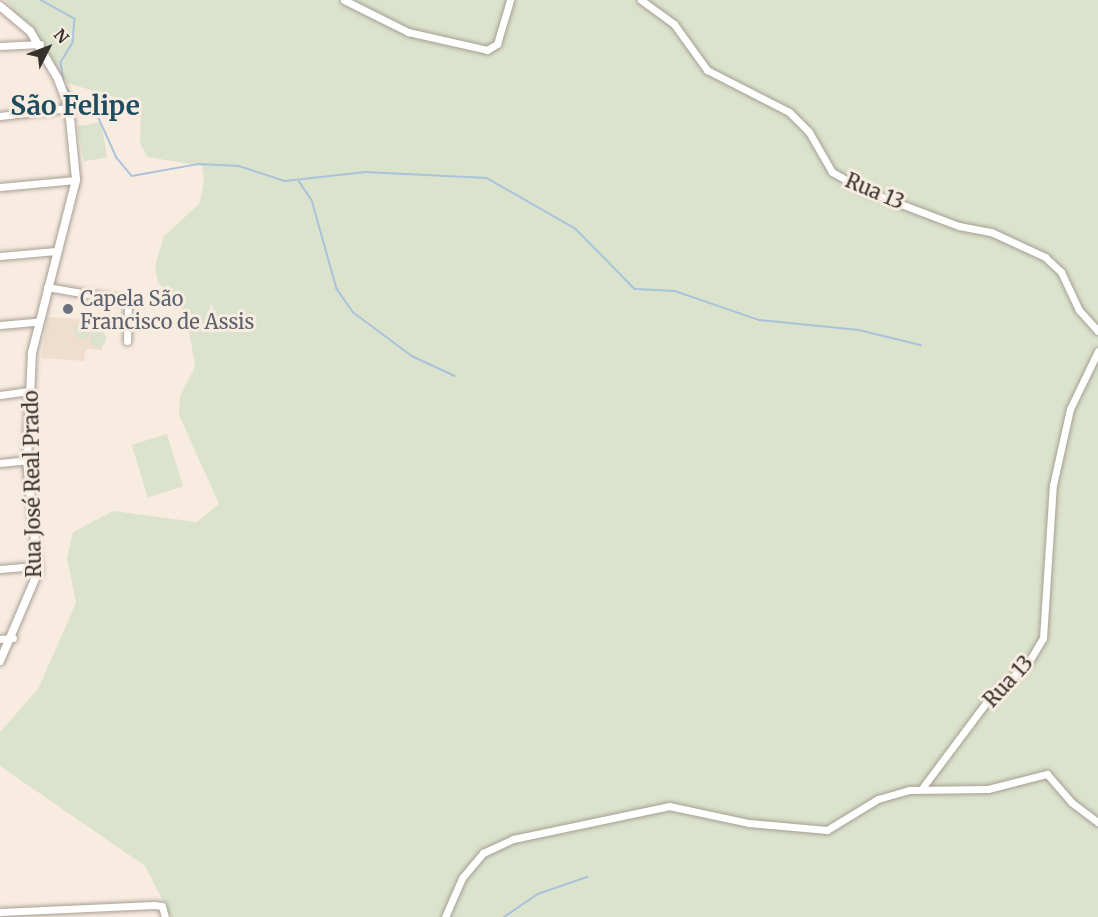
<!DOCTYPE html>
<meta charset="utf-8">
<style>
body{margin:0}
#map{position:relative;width:1098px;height:917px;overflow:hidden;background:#f8ece1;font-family:Merriweather,serif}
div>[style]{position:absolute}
.built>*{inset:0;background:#efdece}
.green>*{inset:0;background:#dbe3cd;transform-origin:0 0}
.round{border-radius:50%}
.stream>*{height:1.5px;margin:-0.75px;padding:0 0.75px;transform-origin:0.75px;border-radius:0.75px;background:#abc2db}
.roads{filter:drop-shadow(0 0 2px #a89e93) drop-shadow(0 0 2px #a89e93)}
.minor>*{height:7px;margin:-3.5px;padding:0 3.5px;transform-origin:3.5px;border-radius:3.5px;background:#fff}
.tertiary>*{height:8px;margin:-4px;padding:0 4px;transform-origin:4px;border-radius:4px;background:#fff}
.dots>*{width:16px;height:16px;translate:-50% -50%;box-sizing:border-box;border:3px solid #f8ece1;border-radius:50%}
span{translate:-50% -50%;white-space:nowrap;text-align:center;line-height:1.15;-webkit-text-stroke:6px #f8ece1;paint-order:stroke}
.street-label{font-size:20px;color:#36322d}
.worship-label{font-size:20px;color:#5b616d}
.left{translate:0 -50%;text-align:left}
.district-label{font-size:26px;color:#1d4d5f;font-weight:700}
.north{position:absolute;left:18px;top:18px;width:60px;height:60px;-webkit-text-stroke:4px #f8ece1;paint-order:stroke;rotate:48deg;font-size:16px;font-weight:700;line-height:24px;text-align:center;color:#36322d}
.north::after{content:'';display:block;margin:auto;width:21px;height:27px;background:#36322d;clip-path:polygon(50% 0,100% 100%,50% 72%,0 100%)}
</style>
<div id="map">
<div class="built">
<div style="clip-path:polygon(47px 317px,87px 319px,88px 328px,104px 330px,102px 350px,86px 349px,84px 361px,41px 358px)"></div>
</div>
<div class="green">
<div style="clip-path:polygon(6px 0,1098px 0,1098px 917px,171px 917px,145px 866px,0 766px,0 732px,38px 689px,76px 603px,67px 558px,73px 532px,113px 511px,197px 522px,219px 504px,179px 415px,180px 396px,195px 367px,187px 318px,158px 282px,155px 266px,164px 236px,200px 203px,204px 178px,202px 166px,147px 157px,140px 143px,141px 105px,67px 83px)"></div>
<div style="left:101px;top:122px;width:36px;height:24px;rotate:80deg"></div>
<div class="round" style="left:74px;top:323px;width:16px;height:16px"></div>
<div class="round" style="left:90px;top:331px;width:16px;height:16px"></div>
<div style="left:167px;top:434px;width:55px;height:37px;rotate:73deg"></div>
</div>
<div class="stream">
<div style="left:41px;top:0;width:39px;rotate:29deg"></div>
<div style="left:75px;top:19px;width:24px;rotate:95deg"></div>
<div style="left:73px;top:43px;width:22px;rotate:122deg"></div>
<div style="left:61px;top:62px;width:21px;rotate:82deg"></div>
<div style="left:66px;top:87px;width:21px;rotate:55deg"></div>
<div style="left:78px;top:104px;width:23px;rotate:31deg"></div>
<div style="left:98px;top:116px;width:46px;rotate:65.7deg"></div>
<div style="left:117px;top:158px;width:23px;rotate:50deg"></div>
<div style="left:132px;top:176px;width:68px;rotate:-10.2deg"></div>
<div style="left:199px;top:164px;width:40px;rotate:2.9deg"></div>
<div style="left:239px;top:166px;width:48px;rotate:18.1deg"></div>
<div style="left:285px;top:181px;width:81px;rotate:-6.4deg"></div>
<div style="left:365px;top:172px;width:122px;rotate:2.8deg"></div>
<div style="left:487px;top:178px;width:103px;rotate:29.8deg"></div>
<div style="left:576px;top:229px;width:84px;rotate:45.5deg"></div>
<div style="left:635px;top:289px;width:40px;rotate:2.9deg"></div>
<div style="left:675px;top:291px;width:89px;rotate:19deg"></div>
<div style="left:759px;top:320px;width:100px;rotate:5.7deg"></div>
<div style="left:859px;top:330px;width:64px;rotate:13.6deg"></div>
<div style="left:299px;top:181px;width:23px;rotate:56deg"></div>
<div style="left:312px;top:200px;width:92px;rotate:74.3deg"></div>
<div style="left:337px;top:289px;width:28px;rotate:55deg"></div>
<div style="left:353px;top:312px;width:74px;rotate:36.7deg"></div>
<div style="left:412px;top:356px;width:47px;rotate:24.9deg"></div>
<div style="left:504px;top:917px;width:41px;rotate:-34.1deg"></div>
<div style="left:538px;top:894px;width:52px;rotate:-19.1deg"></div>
</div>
<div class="roads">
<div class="minor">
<div style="left:344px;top:0;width:72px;rotate:26.6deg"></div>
<div style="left:408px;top:32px;width:81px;rotate:12.8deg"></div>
<div style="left:487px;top:50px;width:12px;rotate:-31deg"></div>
<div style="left:497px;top:44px;width:46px;rotate:-73.5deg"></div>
<div style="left:641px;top:0;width:41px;rotate:36deg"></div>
<div style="left:674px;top:24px;width:57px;rotate:54.3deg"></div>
<div style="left:707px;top:70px;width:92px;rotate:27.1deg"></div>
<div style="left:789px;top:112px;width:28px;rotate:45deg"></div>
<div style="left:809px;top:132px;width:46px;rotate:60.1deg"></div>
<div style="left:832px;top:172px;width:37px;rotate:29deg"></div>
<div style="left:864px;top:190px;width:102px;rotate:20.8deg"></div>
<div style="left:959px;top:226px;width:33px;rotate:11deg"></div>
<div style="left:991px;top:232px;width:60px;rotate:24.8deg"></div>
<div style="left:1045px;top:257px;width:22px;rotate:43deg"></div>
<div style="left:1061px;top:272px;width:42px;rotate:64.7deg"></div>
<div style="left:1079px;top:310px;width:28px;rotate:48deg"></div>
<div style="left:0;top:46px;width:40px;rotate:-2.9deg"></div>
<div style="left:0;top:116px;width:69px;rotate:-6.6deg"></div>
<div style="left:0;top:187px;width:76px;rotate:-5.3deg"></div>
<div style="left:0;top:256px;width:56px;rotate:-5.1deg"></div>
<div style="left:47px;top:287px;width:82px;rotate:9.8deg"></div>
<div style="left:128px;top:301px;width:40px;rotate:91.4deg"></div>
<div style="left:0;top:325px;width:37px;rotate:-5deg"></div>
<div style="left:0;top:395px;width:29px;rotate:-8deg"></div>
<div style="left:0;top:463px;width:27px;rotate:-6deg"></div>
<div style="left:0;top:569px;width:38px;rotate:-5deg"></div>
<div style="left:0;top:639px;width:13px;rotate:-4deg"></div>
<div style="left:923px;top:787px;width:114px;rotate:-53.2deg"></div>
<div style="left:991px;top:696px;width:50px;rotate:-41.7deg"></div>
<div style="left:1028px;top:663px;width:29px;rotate:-59deg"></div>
<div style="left:1043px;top:638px;width:153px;rotate:-86.3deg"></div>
<div style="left:1053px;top:485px;width:78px;rotate:-77.4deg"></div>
<div style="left:1070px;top:409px;width:64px;rotate:-64.2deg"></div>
<div style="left:0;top:912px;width:154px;rotate:-2.6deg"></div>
<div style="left:154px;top:905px;width:8px;rotate:7deg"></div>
<div style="left:162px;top:906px;width:11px;rotate:75deg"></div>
<div style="left:445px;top:917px;width:43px;rotate:-66.4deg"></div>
<div style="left:462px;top:878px;width:33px;rotate:-50deg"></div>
<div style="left:483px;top:853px;width:33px;rotate:-25deg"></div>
<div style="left:513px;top:839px;width:159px;rotate:-11.9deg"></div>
<div style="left:669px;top:806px;width:82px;rotate:12deg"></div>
<div style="left:749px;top:823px;width:78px;rotate:5.1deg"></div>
<div style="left:827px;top:830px;width:60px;rotate:-31.3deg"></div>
<div style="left:878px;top:799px;width:33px;rotate:-16deg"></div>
<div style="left:910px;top:790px;width:78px;rotate:-0.7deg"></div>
<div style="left:988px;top:789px;width:61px;rotate:-14.3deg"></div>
<div style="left:1047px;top:774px;width:37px;rotate:49deg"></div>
<div style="left:1071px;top:802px;width:34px;rotate:37deg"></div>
</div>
<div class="tertiary">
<div style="left:0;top:6px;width:39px;rotate:40deg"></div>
<div style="left:30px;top:31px;width:56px;rotate:59.7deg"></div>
<div style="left:58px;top:79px;width:31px;rotate:69deg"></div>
<div style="left:69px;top:108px;width:72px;rotate:84.4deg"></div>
<div style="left:76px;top:180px;width:179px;rotate:104.3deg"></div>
<div style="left:32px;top:353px;width:107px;rotate:92.7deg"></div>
<div style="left:27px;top:460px;width:113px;rotate:84.4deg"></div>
<div style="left:38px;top:572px;width:97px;rotate:113.1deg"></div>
</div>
</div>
<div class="dots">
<div style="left:68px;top:309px;background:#6b7280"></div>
</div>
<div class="street-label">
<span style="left:875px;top:191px;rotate:23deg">Rua 13</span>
<span style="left:32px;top:484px;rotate:-91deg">Rua José Real Prado</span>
<span style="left:1008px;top:681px;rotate:-47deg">Rua 13</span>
</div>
<div class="worship-label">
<span class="left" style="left:80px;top:310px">Capela São<br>Francisco de Assis</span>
</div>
<div class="district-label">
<span style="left:75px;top:106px">São Felipe</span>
</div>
<div class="north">N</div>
</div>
